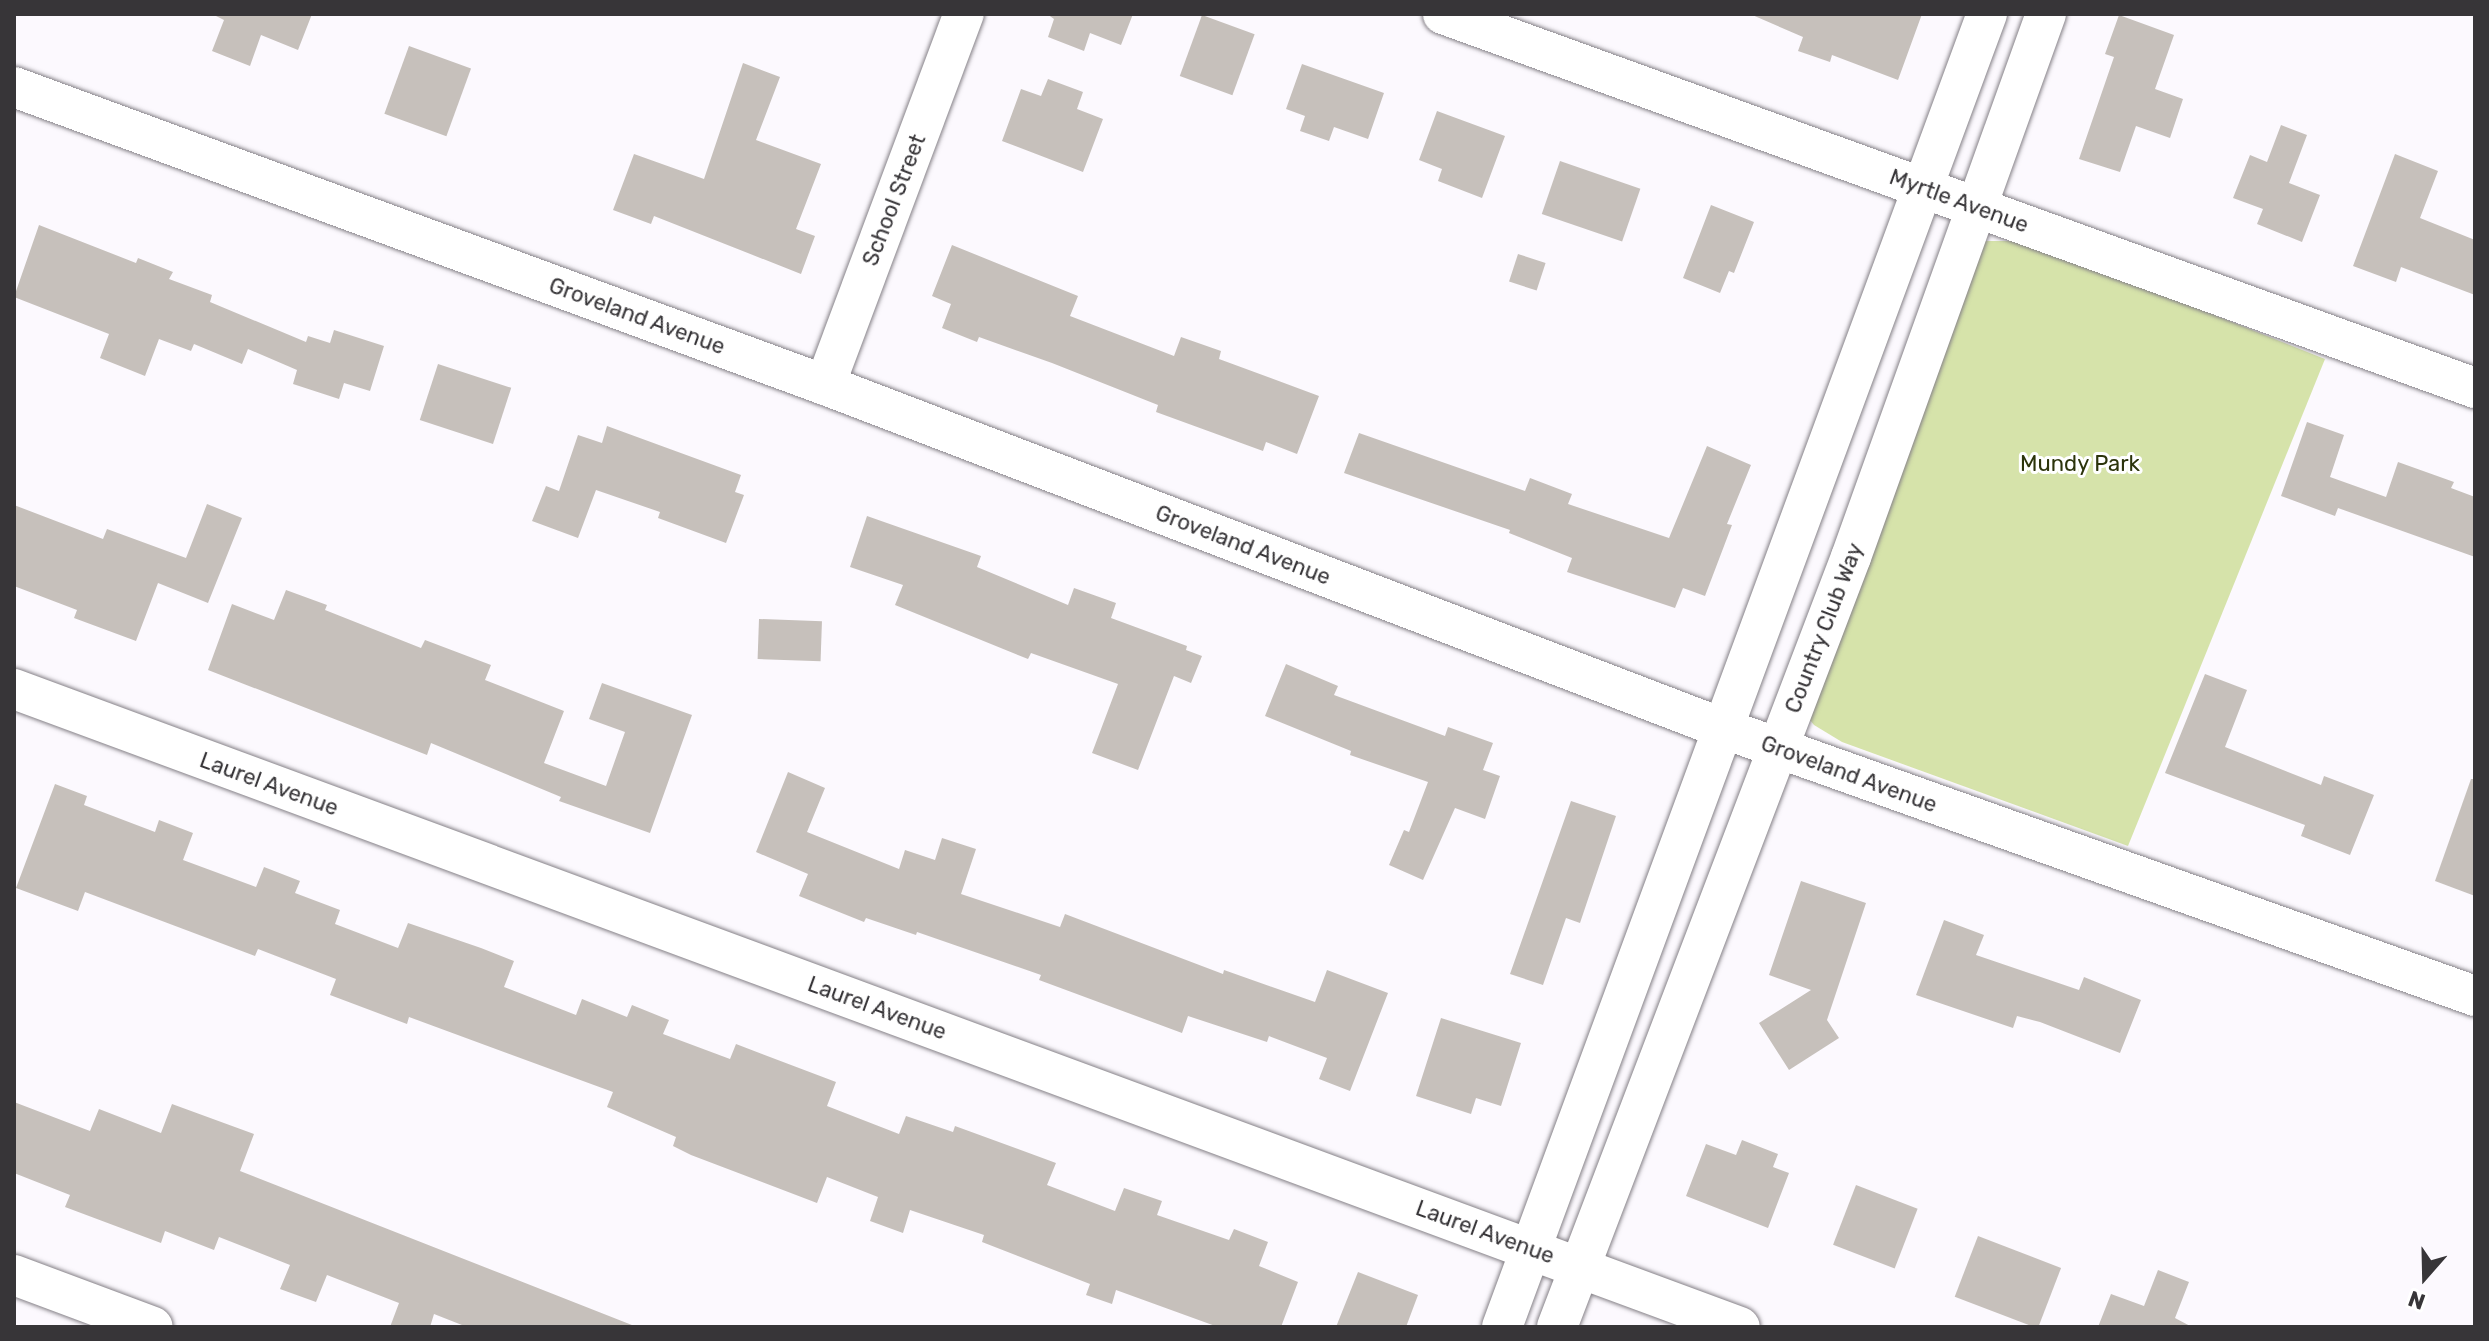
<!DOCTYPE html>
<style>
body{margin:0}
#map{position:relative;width:2489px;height:1341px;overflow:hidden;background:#fcf9fe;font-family:Rubik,sans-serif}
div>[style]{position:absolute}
.green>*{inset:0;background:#d6e3aa}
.building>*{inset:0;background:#c6c0bb;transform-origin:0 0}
.roads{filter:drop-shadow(0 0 2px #858187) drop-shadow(0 0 2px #858187)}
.minor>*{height:40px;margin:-20px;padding:0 20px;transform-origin:20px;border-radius:20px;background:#fff}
span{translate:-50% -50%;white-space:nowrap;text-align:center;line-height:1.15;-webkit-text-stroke:6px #fff;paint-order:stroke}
.street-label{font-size:22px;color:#373538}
.park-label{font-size:22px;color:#2c340b}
.frame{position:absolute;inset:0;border:16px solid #373538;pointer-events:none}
.north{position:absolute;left:2385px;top:1237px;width:80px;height:80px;-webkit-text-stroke:6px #fff;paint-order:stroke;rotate:200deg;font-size:22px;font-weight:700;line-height:32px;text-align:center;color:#373538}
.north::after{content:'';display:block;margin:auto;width:28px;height:36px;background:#373538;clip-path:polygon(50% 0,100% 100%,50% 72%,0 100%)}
</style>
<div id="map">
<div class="green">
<div style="clip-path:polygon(1962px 241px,2028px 241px,2325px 359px,2128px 846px,1842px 742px,1814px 725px,1796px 703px)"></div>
</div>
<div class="building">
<div style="clip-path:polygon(212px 14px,312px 14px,298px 50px,261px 35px,250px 66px,212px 51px,224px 20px)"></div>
<div style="clip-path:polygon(1047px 14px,1133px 14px,1121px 45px,1090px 33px,1084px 51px,1048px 37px,1054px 19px)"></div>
<div style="clip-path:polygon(1750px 14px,1922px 14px,1898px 80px,1832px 55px,1830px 62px,1798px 51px,1803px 37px)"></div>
<div style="left:1202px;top:15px;width:56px;height:65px;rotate:20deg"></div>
<div style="clip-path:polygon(2119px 15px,2174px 35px,2155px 89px,2183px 99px,2170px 138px,2136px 126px,2120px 172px,2079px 159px,2114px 57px,2105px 54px)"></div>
<div style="left:409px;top:46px;width:66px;height:72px;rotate:20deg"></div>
<div style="clip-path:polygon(743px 63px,780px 77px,756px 140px,821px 164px,796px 229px,815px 236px,801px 274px,654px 216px,651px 224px,613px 210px,634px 154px,704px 179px)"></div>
<div style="clip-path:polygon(1302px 64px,1384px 93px,1368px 139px,1334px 127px,1329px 141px,1300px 131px,1305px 116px,1286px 109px)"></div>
<div style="clip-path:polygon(1048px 79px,1083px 92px,1077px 109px,1103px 119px,1083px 172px,1002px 141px,1021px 89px,1041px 96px)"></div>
<div style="clip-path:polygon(1437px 111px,1505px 136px,1482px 198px,1438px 181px,1442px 169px,1419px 160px)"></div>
<div style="clip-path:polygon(2281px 125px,2307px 135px,2289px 183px,2320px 195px,2302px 242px,2257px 224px,2263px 209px,2233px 198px,2250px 155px,2267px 162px)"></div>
<div style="clip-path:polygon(2395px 154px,2438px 171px,2420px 218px,2475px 240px,2475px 295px,2401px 267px,2396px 282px,2353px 266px)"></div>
<div style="left:1560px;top:161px;width:85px;height:56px;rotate:19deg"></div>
<div style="clip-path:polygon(1711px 205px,1754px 222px,1734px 273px,1729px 271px,1720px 293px,1683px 278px)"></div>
<div style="clip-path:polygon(39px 225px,136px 263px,138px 258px,173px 272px,169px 279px,212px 295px,210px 302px,306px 342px,308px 336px,330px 343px,334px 330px,384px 346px,370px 391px,344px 383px,339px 399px,293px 384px,297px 370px,248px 349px,242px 364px,194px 344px,191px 351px,159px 339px,145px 376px,100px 358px,109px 334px,14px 297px)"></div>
<div style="clip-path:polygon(952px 245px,1078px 296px,1070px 316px,1174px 356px,1181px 337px,1221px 351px,1219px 359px,1319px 396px,1297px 454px,1266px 442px,1263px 451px,1156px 412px,1158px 405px,1052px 363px,979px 337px,977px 342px,942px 328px,951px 304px,932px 296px)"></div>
<div style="left:1518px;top:254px;width:29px;height:29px;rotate:18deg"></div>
<div style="left:438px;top:364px;width:77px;height:59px;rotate:18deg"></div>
<div style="clip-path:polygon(2307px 422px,2344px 435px,2330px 477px,2386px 497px,2398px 462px,2454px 482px,2451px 488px,2475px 497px,2475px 557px,2338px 508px,2335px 516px,2281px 496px)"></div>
<div style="clip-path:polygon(607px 426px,741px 475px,735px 492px,744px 495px,726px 543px,658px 518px,660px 512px,596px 490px,578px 538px,532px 521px,546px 486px,559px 491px,578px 435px,602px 443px)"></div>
<div style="clip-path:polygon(1359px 433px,1525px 491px,1530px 478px,1572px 494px,1568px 504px,1669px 538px,1707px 446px,1751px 465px,1727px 524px,1732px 525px,1705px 596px,1683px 588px,1675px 608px,1567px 572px,1572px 558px,1509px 533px,1510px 530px,1344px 473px)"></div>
<div style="clip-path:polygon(207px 504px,242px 518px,208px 603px,158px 583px,136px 641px,74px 618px,77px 610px,14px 586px,14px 505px,103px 539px,107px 529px,186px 558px)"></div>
<div style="clip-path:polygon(867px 516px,981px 556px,977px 567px,1068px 605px,1074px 588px,1116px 603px,1111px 618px,1187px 646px,1186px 650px,1202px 656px,1191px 683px,1174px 676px,1138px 770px,1092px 753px,1118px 684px,1031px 653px,1028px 659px,895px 605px,903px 585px,850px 567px)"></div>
<div style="clip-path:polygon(286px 590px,327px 605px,325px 610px,421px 648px,425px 640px,491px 665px,485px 680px,564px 711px,544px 763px,606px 786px,625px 732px,589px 719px,602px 683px,692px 715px,650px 833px,559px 801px,561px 797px,431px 743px,427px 755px,208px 670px,232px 604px,274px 620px)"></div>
<div style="left:759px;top:619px;width:63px;height:40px;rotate:2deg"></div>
<div style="clip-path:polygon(1286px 664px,1338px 686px,1334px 695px,1445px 736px,1448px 727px,1493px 743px,1483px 770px,1500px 776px,1485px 819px,1455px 808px,1423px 880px,1389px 865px,1404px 830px,1409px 832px,1428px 782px,1350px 755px,1351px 751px,1265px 716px)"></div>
<div style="clip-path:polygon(2205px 674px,2247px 690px,2225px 747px,2321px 785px,2324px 776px,2374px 795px,2350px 855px,2301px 836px,2305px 825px,2165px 773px)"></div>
<div style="clip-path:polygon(788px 772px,825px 788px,807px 832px,899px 869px,905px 850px,935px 860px,942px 838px,976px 849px,961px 894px,1060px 927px,1065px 914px,1223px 974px,1224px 970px,1315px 1002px,1327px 970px,1388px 993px,1350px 1091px,1319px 1079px,1327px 1058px,1269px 1036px,1267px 1042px,1188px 1016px,1182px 1033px,1039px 980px,1041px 975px,917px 932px,916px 935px,866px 918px,864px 922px,799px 896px,808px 874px,756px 852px)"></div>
<div style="clip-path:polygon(2471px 779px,2475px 779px,2475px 896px,2435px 881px)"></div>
<div style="clip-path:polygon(55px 784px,87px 796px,84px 805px,155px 832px,159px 820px,193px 833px,183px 860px,256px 887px,264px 867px,300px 881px,295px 893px,340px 910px,335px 924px,398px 948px,408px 923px,481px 948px,514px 961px,504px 987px,576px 1015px,582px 999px,627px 1017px,632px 1005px,669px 1020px,663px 1034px,730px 1059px,736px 1044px,836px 1082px,827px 1106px,899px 1134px,906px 1116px,953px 1132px,955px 1126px,1056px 1163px,1047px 1185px,1115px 1211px,1124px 1188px,1162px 1201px,1157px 1215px,1229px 1240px,1234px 1229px,1268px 1242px,1259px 1266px,1298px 1282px,1281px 1327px,1218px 1327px,1116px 1290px,1112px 1304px,1086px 1295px,1090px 1284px,982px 1242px,984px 1235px,910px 1210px,903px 1233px,870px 1221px,878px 1197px,827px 1177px,817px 1203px,691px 1155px,673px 1146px,676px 1137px,607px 1107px,613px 1092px,409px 1017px,407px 1024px,330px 995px,336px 979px,258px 949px,255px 956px,85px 892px,78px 911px,16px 888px)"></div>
<div style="clip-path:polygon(1571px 801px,1616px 816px,1580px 923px,1566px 918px,1543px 985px,1510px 974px)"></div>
<div style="clip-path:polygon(1801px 881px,1866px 903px,1827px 1020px,1839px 1038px,1789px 1070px,1759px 1023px,1811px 990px,1769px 975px)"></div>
<div style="clip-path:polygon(1944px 920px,1984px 935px,1976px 955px,2079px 990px,2084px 977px,2141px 1000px,2120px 1053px,2040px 1022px,2017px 1016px,2013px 1028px,1916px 995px)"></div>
<div style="clip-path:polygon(1441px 1018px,1521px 1043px,1501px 1106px,1476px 1098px,1471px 1114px,1416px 1096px)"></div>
<div style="clip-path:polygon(14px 1102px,90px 1131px,99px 1109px,161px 1133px,172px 1104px,254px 1134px,240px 1171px,637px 1327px,467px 1327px,434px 1314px,430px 1327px,390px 1327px,399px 1303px,327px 1275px,316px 1302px,280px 1289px,290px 1265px,219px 1237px,214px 1250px,165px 1231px,161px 1243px,65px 1207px,70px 1195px,14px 1173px)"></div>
<div style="clip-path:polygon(1742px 1140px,1778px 1154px,1773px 1167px,1789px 1173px,1768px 1228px,1686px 1196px,1706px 1144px,1736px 1155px)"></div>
<div style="left:1856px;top:1185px;width:66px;height:64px;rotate:21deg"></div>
<div style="left:1978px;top:1236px;width:89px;height:65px;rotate:21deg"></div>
<div style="clip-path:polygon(2158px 1270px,2189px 1282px,2175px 1318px,2192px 1327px,2098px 1327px,2111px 1294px,2144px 1306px)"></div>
<div style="clip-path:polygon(1358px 1272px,1418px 1295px,1406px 1327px,1336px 1327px)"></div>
</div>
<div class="roads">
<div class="minor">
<div style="left:1443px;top:14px;width:1098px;rotate:19.92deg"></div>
<div style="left:14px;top:87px;width:864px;rotate:20.18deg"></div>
<div style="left:825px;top:385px;width:960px;rotate:20.93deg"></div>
<div style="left:1722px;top:728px;width:799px;rotate:19.59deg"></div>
<div style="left:825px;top:385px;width:396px;rotate:-69.5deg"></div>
<div style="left:14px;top:689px;width:1840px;rotate:20.29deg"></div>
<div style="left:14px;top:1275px;width:148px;rotate:20.5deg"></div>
<div style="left:1502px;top:1327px;width:1400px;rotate:-69.73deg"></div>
<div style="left:1557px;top:1327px;width:824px;rotate:-69.1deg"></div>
<div style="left:1851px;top:557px;width:577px;rotate:-70.25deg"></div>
</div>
</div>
<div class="street-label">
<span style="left:894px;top:200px;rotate:-69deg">School Street</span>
<span style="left:1959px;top:201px;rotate:20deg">Myrtle Avenue</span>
<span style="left:637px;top:316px;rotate:20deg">Groveland Avenue</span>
<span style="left:1243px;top:545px;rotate:21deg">Groveland Avenue</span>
<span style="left:1824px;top:628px;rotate:-69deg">Country Club Way</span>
<span style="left:1849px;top:774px;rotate:20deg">Groveland Avenue</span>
<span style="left:269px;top:784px;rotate:20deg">Laurel Avenue</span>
<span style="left:877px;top:1008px;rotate:20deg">Laurel Avenue</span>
<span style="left:1485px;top:1232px;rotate:20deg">Laurel Avenue</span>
</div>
<div class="park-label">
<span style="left:2080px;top:464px">Mundy Park</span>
</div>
<div class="frame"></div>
<div class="north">N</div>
</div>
